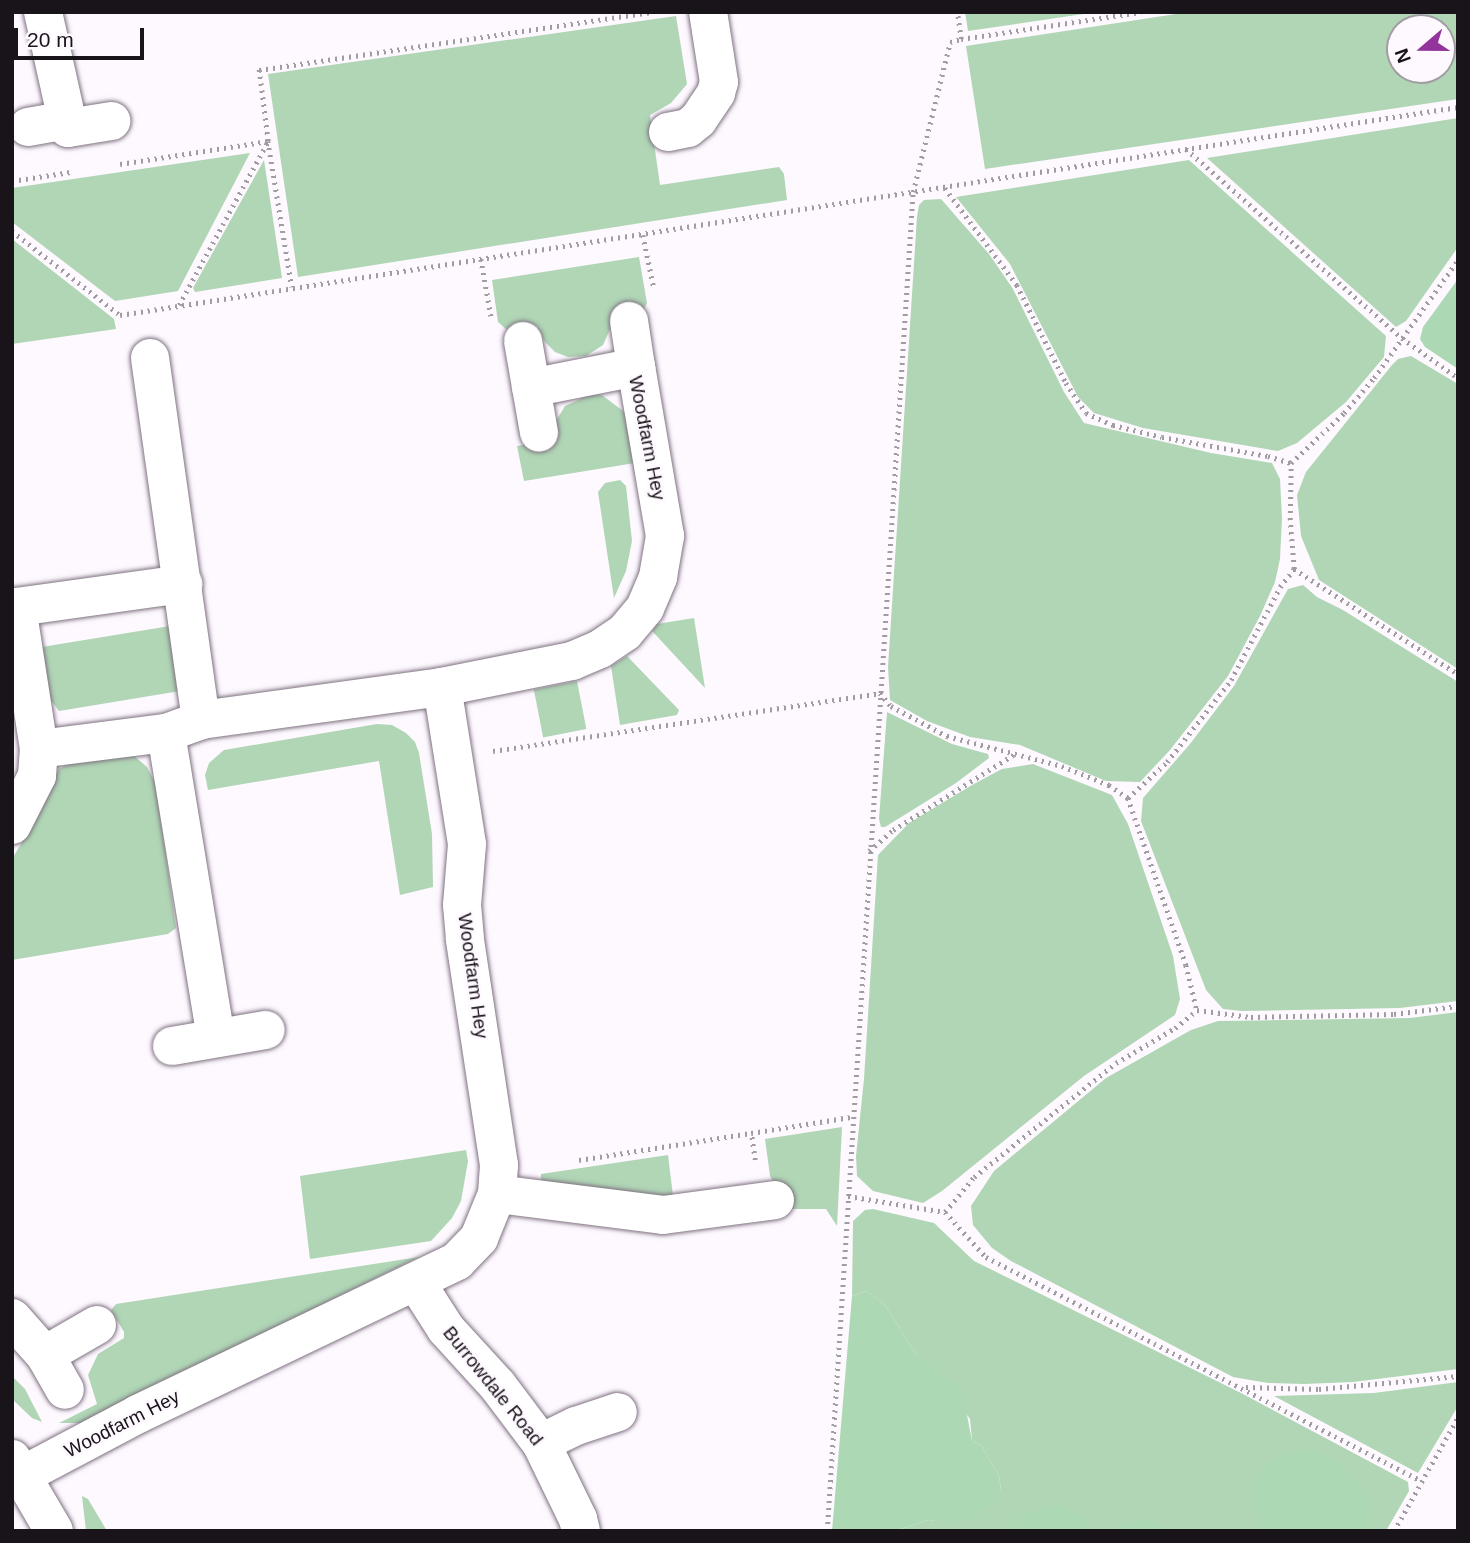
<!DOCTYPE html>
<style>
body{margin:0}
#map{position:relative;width:1470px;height:1543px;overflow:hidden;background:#fef8ff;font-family:Arial,sans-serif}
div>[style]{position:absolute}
.green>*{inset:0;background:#b0d6b5;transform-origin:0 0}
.forest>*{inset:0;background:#add8b4}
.path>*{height:4.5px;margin-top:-2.25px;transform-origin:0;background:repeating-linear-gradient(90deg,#a19ba2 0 2px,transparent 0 7px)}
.roads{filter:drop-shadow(0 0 2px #7f7281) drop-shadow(0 0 2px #7f7281)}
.minor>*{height:38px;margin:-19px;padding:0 19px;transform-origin:19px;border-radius:19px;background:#fff}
span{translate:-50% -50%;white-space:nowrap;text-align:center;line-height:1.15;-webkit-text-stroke:5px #fef8ff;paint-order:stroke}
.street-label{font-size:19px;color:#191419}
.frame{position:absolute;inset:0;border:14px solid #191419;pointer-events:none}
.north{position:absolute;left:1386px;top:14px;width:70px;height:70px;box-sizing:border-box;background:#fef8ff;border:2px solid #a29da3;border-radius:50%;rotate:250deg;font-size:19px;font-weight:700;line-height:28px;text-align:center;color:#191419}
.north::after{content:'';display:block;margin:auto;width:24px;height:32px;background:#93349d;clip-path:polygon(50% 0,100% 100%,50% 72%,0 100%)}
.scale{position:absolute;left:14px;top:28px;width:130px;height:32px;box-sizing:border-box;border:4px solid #191419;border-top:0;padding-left:9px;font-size:21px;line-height:24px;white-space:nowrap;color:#191419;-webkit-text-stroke:5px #fef8ff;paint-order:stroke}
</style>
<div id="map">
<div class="green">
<div style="clip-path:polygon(965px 12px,1097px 12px,968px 31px)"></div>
<div style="clip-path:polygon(evenodd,1189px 12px,1458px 12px,1458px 99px,985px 169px,966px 46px,1189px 12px,1400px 28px,1442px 28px,1442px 70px,1400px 70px,1400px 28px)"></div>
<div style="clip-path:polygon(676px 16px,687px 84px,671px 103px,650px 115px,660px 185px,779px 167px,784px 174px,787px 200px,298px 277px,268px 74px)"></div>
<div style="clip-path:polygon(1458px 118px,1458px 247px,1406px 321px,1396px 327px,1207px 158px)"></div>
<div style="clip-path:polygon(250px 153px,178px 291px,115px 301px,12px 222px,12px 188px)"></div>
<div style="clip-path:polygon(264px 160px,282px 278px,195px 292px,193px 288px)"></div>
<div style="clip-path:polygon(1189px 160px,1386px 336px,1384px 357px,1346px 402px,1297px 443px,1278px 451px,1143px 428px,1094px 413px,1078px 397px,1010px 264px,956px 197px)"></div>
<div style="clip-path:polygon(941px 199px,989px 254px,1013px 289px,1064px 392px,1084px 423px,1211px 453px,1272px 463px,1280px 479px,1282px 518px,1280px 559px,1275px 582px,1260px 616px,1228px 676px,1170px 750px,1140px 782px,1106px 781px,1020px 745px,970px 737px,927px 721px,890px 700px,888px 667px,917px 217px,919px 205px,924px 200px)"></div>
<div style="clip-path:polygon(12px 239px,114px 319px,116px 329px,12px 344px)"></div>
<div style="clip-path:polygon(639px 257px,647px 303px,644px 309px,612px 325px,603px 345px,586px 356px,568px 357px,555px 352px,545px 342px,537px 326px,507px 330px,498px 322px,492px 280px)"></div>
<div style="clip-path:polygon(1411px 356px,1458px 384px,1458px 669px,1319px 580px,1301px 536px,1297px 495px,1306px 472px,1392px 365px,1398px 359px)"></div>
<div style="clip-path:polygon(591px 394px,602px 395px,623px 411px,628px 419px,635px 463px,524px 481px,517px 446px,554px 439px,556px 421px,565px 406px)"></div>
<div style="clip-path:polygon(620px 480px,626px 486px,632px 541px,626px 571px,614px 598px,598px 492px,605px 483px)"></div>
<div style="clip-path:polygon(1303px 585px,1317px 597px,1343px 610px,1458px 682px,1458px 1001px,1400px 1008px,1242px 1011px,1223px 1009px,1206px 990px,1141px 821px,1143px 798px,1190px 744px,1234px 686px,1288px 589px)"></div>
<div style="clip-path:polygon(694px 618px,705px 688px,652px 631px,657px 624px)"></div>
<div style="clip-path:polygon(176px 625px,180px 691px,59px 711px,47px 695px,42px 647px)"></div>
<div style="clip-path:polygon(627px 656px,679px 710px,677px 715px,620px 725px,611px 666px)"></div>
<div style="left:577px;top:681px;width:49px;height:44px;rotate:79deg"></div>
<div style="clip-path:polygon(887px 712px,952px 744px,988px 754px,989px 758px,956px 783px,885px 827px,881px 827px,879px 819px)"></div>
<div style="clip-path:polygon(377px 724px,392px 725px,406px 733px,415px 742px,419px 753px,432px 834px,433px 887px,400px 895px,379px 761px,208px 790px,205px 775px,209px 763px,224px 750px)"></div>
<div style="clip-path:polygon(133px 755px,147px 767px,156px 784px,176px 928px,168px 934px,12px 960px,12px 859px,34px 822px,52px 780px,59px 769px,69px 763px)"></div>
<div style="clip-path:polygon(1033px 764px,1112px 795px,1128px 824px,1173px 956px,1180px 999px,1175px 1015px,1084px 1076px,942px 1191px,923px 1203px,873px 1191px,857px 1176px,856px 1156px,864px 1079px,878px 855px,909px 823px,972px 785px,1002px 769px)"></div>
<div style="clip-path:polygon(1458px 1012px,1458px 1369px,1353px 1382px,1304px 1384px,1268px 1383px,1233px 1377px,1011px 1261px,992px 1248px,973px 1225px,971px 1206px,994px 1171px,1106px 1078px,1191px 1030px,1218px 1021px,1410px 1018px)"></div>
<div style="clip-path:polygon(842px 1127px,837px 1226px,826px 1209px,787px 1209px,770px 1176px,765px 1139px)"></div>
<div style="clip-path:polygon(466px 1150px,468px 1161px,461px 1201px,452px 1218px,431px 1241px,310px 1259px,300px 1176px)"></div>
<div style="clip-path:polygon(668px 1155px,673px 1196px,671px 1200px,541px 1187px,541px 1174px)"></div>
<div style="clip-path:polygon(873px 1209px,934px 1223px,974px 1261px,1241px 1393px,1408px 1482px,1409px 1491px,1386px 1531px,895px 1531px,928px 1520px,954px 1523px,1001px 1490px,999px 1476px,981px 1445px,972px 1441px,970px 1419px,935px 1370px,916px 1354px,885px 1305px,867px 1291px,852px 1296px,853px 1221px,865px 1210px)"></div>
<div style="clip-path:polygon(419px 1257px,80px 1423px,59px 1423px,97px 1404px,88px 1375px,98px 1354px,124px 1338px,124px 1332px,111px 1310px,116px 1304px)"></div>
<div style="clip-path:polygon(12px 1376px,25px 1389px,42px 1422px,32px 1418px,12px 1399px)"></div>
<div style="clip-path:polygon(1458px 1382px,1458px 1406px,1418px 1473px,1274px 1396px,1374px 1393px)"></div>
<div style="clip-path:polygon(82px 1496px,88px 1499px,107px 1531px,86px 1531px)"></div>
</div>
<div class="forest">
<div style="clip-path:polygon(1458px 279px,1458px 369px,1425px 347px,1420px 339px,1423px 327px)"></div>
<div style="clip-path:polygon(867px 1291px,885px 1305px,916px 1354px,962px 1389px,972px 1441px,981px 1445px,999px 1476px,1001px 1490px,991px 1506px,974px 1517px,954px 1524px,928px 1520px,895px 1531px,832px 1531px,852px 1296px)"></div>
<div style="clip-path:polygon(1311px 1448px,1334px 1460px,1358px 1483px,1369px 1502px,1372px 1525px,1368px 1531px,1256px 1531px,1259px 1523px,1252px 1501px,1255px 1480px,1267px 1464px,1287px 1454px)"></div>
<div style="clip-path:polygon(1060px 1503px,1086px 1519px,1092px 1531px,998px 1531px,1025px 1514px)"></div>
<div style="clip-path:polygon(1148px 1520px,1170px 1531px,1119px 1531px,1123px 1523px)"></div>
</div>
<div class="path">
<div style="left:961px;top:39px;width:182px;rotate:-8.5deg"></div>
<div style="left:1186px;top:149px;width:287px;rotate:41.2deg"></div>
<div style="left:1402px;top:338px;width:69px;rotate:35.5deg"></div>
<div style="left:120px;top:164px;width:150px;rotate:-8.8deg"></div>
<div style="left:268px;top:141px;width:72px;rotate:-97.2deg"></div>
<div style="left:259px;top:70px;width:395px;rotate:-8.4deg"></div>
<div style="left:12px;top:181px;width:59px;rotate:-8.8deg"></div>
<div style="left:945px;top:188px;width:121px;rotate:53.4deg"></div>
<div style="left:1017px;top:285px;width:110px;rotate:63.4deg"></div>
<div style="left:1066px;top:383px;width:36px;rotate:56deg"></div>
<div style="left:1086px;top:413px;width:30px;rotate:24deg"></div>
<div style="left:1113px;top:425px;width:50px;rotate:13.8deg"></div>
<div style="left:1162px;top:437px;width:108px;rotate:10.2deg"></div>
<div style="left:1268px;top:456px;width:24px;rotate:17deg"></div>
<div style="left:12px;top:231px;width:137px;rotate:37.9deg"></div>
<div style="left:120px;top:315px;width:1354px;rotate:-8.84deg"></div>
<div style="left:643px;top:235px;width:54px;rotate:78.3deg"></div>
<div style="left:481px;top:259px;width:58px;rotate:80deg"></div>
<div style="left:179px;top:305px;width:187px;rotate:-61.5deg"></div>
<div style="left:268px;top:141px;width:148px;rotate:80.7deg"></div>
<div style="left:1294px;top:569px;width:195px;rotate:32.6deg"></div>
<div style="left:493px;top:751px;width:391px;rotate:-8.5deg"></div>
<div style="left:880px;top:693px;width:17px;rotate:50deg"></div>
<div style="left:891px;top:706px;width:64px;rotate:28.2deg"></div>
<div style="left:947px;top:736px;width:119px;rotate:14.6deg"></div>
<div style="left:1062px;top:766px;width:51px;rotate:22deg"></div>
<div style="left:1109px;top:785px;width:23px;rotate:34deg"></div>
<div style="left:1128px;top:798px;width:53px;rotate:-42.7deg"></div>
<div style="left:1167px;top:762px;width:104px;rotate:-52deg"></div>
<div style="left:1231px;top:680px;width:105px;rotate:-62.2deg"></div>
<div style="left:1280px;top:587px;width:23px;rotate:-52deg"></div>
<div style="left:1294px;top:569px;width:49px;rotate:-94.7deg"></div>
<div style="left:1290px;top:520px;width:57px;rotate:-89deg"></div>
<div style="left:1291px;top:463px;width:73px;rotate:-43.3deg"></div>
<div style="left:1344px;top:413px;width:46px;rotate:-49.4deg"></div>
<div style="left:1374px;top:378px;width:145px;rotate:-54.6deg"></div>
<div style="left:1128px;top:798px;width:177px;rotate:70.8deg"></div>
<div style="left:1186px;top:965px;width:46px;rotate:76.3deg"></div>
<div style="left:869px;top:851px;width:32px;rotate:-41deg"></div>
<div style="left:893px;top:830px;width:145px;rotate:-32deg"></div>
<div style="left:579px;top:1160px;width:174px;rotate:-8.9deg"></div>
<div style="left:755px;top:1160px;width:27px;rotate:-98deg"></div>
<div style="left:751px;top:1133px;width:101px;rotate:-9.1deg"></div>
<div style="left:848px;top:1196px;width:98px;rotate:9.4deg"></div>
<div style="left:945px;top:1212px;width:61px;rotate:47.7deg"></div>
<div style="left:986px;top:1257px;width:490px;rotate:27.2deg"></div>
<div style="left:945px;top:1212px;width:45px;rotate:-50.4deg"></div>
<div style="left:974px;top:1177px;width:182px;rotate:-38.8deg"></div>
<div style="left:1116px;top:1063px;width:69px;rotate:-30.7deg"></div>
<div style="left:1175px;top:1028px;width:28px;rotate:-39deg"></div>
<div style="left:1197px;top:1010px;width:54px;rotate:7.4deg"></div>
<div style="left:1251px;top:1017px;width:143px;rotate:-1.2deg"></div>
<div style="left:1394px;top:1014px;width:64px;rotate:-7.1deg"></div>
<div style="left:1246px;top:1387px;width:73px;rotate:1.6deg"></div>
<div style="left:1319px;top:1389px;width:140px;rotate:-5.3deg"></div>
<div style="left:827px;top:1531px;width:1342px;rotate:-86.33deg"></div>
<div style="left:913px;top:192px;width:154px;rotate:-76.1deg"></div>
<div style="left:950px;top:42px;width:11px;rotate:-15deg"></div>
<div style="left:961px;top:39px;width:27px;rotate:-98deg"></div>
<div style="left:1394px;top:1531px;width:131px;rotate:-60.7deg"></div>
</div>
<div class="roads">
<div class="minor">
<div style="left:43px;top:12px;width:111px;rotate:77.5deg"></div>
<div style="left:28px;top:127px;width:40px;rotate:-10deg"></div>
<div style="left:67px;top:120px;width:8px;rotate:83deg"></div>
<div style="left:68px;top:128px;width:44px;rotate:-9.2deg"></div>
<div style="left:668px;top:132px;width:20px;rotate:-11deg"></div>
<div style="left:688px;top:128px;width:13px;rotate:-39deg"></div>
<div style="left:698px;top:120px;width:32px;rotate:-56deg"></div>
<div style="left:716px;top:93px;width:11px;rotate:-75deg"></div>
<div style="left:719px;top:82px;width:71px;rotate:-98.9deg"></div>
<div style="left:629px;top:321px;width:47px;rotate:81.3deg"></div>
<div style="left:523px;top:341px;width:93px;rotate:80.1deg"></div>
<div style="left:150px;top:358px;width:366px;rotate:82deg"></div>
<div style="left:166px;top:733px;width:309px;rotate:80.7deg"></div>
<div style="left:39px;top:749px;width:128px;rotate:-7.2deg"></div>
<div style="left:166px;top:733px;width:37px;rotate:-20deg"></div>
<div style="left:201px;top:720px;width:243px;rotate:-7.8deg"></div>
<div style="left:442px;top:687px;width:133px;rotate:-11.3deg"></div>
<div style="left:572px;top:661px;width:30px;rotate:-23deg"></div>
<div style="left:600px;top:649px;width:30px;rotate:-34deg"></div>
<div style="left:625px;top:632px;width:31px;rotate:-50deg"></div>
<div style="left:645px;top:608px;width:34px;rotate:-67deg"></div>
<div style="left:658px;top:577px;width:42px;rotate:-80.3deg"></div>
<div style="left:665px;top:536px;width:171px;rotate:-99.7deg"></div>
<div style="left:636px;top:367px;width:107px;rotate:168.7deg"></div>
<div style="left:12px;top:825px;width:55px;rotate:-63deg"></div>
<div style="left:37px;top:776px;width:27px;rotate:-86deg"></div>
<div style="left:39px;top:749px;width:144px;rotate:-98.8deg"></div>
<div style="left:17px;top:607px;width:168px;rotate:-7.9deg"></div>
<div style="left:172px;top:1046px;width:95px;rotate:-9.7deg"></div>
<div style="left:497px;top:1194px;width:167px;rotate:7.2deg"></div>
<div style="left:663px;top:1215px;width:113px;rotate:-7.6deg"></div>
<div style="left:416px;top:1282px;width:56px;rotate:57.4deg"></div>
<div style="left:446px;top:1329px;width:77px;rotate:47.6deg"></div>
<div style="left:498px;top:1386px;width:71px;rotate:53deg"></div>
<div style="left:541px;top:1443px;width:85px;rotate:64deg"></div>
<div style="left:578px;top:1519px;width:12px;rotate:76deg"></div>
<div style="left:12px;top:1318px;width:50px;rotate:48.3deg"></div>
<div style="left:45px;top:1355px;width:40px;rotate:60.3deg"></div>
<div style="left:45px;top:1355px;width:60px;rotate:-30deg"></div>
<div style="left:541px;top:1443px;width:39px;rotate:-26deg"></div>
<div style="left:576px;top:1426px;width:44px;rotate:-18.4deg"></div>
<div style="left:12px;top:1459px;width:83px;rotate:59.7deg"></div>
<div style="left:21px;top:1476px;width:132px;rotate:-27.9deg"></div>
<div style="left:138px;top:1414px;width:354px;rotate:-25.6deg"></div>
<div style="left:457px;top:1261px;width:32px;rotate:-46deg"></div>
<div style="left:479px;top:1238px;width:48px;rotate:-67.8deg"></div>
<div style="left:497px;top:1194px;width:29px;rotate:-86deg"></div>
<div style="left:499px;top:1165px;width:229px;rotate:-98.6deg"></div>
<div style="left:465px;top:939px;width:34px;rotate:-95deg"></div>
<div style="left:462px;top:905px;width:61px;rotate:-85.3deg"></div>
<div style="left:467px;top:844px;width:159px;rotate:-99deg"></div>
</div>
</div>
<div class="street-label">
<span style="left:647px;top:438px;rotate:79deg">Woodfarm Hey</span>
<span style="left:473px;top:976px;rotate:82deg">Woodfarm Hey</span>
<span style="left:493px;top:1386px;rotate:51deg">Burrowdale Road</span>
<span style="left:122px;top:1424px;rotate:-27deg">Woodfarm Hey</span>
</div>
<div class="frame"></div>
<div class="north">N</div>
<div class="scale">20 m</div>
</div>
